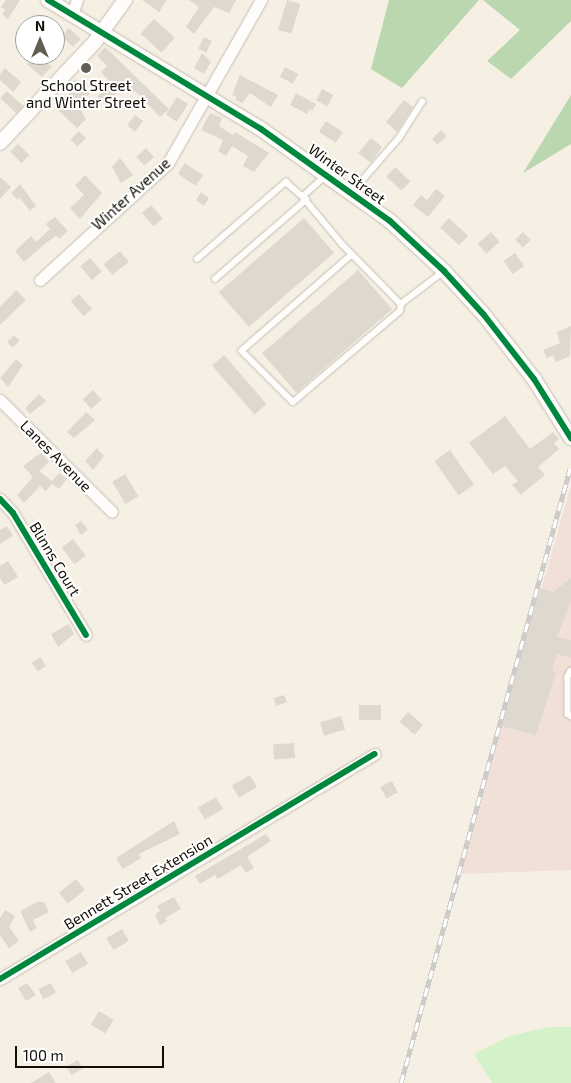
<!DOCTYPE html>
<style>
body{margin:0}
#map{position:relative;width:571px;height:1083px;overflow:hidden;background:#f6f0e4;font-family:"Exo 2",sans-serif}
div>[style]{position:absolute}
.industrial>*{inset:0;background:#f1e0d7}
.green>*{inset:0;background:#d5f1ca}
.forest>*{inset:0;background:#bbd7af}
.building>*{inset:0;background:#dfd8ce;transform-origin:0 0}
.roads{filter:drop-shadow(0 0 1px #c3beb4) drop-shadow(0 0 1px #c3beb4)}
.service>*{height:5.5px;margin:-2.75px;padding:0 2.75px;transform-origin:2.75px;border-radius:2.75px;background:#fefdfb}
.minor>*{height:11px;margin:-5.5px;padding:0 5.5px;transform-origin:5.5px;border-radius:5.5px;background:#fefdfb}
.tertiary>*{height:14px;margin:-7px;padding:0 7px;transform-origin:7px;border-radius:7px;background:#fefdfb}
.rail>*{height:5px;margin-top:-2.5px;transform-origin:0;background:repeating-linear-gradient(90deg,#fff 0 9px,#ceccc9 0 18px);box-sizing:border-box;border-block:1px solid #ceccc9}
.cycleway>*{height:6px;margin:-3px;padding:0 3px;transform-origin:3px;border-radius:3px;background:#00873e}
.dots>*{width:14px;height:14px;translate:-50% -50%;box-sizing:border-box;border:2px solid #fff;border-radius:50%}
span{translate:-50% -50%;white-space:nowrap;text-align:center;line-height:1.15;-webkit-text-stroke:4px #fff;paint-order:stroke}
.poi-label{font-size:15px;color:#130f05}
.street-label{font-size:15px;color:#130f05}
.north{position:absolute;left:15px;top:15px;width:50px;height:50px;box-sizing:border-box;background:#fff;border:1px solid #a19f9b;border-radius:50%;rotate:0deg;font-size:14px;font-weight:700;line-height:20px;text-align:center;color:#130f05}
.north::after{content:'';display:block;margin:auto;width:18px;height:22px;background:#625e53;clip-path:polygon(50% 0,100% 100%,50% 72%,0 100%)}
.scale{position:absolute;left:15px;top:1046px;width:149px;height:22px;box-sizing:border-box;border:2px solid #130f05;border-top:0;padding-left:6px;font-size:15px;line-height:18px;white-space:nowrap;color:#130f05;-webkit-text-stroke:4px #fff;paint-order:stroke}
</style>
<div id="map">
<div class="industrial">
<div style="clip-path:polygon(571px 485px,571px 870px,460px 874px)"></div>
</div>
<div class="green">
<div style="clip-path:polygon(549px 1027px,571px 1027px,571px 1083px,492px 1083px,474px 1054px,509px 1036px)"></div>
</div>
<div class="forest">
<div style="clip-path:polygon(389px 0,479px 0,402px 88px,371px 69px)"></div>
<div style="clip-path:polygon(483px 0,571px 0,571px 21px,511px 79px,487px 61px,520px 30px)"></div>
<div style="clip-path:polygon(571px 95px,571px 144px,523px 173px)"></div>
</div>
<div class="building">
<div style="clip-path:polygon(6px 0,20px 0,8px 19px,2px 14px,5px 10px,1px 7px)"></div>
<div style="clip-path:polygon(142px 0,167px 0,159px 12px)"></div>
<div style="clip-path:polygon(189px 0,236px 0,229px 13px,214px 7px,194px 34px,186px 27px,199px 7px)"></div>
<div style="left:287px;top:0;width:14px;height:31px;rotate:17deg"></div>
<div style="left:154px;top:19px;width:28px;height:20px;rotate:42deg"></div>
<div style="clip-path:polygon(69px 28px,81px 39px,73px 47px,63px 38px,55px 47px,55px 29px,62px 36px)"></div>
<div style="left:204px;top:37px;width:9px;height:13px;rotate:27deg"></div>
<div style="clip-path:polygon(105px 47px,169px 109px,160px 117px,135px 91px,133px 93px,125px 85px,105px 105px,97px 97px,111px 83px,101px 72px,107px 66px,97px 56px)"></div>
<div style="clip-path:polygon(202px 53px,211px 62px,204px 74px,194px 68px)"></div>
<div style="clip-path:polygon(34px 57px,52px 66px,42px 77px,27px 64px)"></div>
<div style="left:285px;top:67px;width:15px;height:11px;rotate:28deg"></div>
<div style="clip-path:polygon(5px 68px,21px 82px,13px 92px,0 80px,0 74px)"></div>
<div style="clip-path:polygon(240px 75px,278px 95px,271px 107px,250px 93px,242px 103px,235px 100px,237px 97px,232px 95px)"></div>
<div style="clip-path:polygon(75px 79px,90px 93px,78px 105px,86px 119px,77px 128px,56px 108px,71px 92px,67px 88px)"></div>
<div style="left:322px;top:89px;width:13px;height:13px;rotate:27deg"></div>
<div style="left:7px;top:91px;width:22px;height:10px;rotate:43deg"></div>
<div style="clip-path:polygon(296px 93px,316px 104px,312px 111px,310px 109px,307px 114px,290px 105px)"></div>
<div style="left:177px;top:97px;width:13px;height:21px;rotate:32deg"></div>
<div style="clip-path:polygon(404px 100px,413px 107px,397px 132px,386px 122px)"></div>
<div style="clip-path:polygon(210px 113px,222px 118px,219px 126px,233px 135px,235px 132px,269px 153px,254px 172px,243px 166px,248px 156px,232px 146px,226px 156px,218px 151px,223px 140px,201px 130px)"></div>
<div style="left:135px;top:115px;width:10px;height:13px;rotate:37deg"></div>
<div style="left:326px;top:121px;width:20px;height:13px;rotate:33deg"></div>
<div style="left:441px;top:130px;width:8px;height:13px;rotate:45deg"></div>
<div style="left:79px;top:131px;width:10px;height:12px;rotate:45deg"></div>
<div style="clip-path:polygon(371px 138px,382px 147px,371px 163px,358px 153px)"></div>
<div style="left:18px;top:144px;width:16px;height:11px;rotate:45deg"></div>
<div style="left:146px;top:148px;width:12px;height:13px;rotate:48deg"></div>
<div style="clip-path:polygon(120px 158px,133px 175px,121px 183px,112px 167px)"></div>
<div style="left:185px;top:163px;width:22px;height:13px;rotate:34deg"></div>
<div style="left:395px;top:167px;width:21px;height:13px;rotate:43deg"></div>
<div style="clip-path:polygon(85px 175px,102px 193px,80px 219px,70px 208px,84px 195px,75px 185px)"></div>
<div style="clip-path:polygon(0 177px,11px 187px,0 199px)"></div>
<div style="clip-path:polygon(20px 184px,36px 206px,30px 211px,20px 198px,18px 200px,11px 193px)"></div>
<div style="clip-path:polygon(436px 189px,445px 196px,428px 217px,413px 205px,421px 195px,427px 200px)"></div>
<div style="clip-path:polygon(201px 192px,209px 198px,204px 206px,196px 200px)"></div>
<div style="left:151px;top:205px;width:18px;height:12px;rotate:49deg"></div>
<div style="clip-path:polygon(55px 217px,68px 231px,59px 239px,56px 236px,46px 243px,24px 262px,15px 251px,31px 236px,36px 242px,50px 229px,46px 224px)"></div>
<div style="left:304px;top:218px;width:46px;height:113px;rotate:49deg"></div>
<div style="left:449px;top:218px;width:26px;height:13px;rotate:43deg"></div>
<div style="left:491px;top:232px;width:13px;height:18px;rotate:48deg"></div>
<div style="left:523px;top:232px;width:11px;height:11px;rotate:45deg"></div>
<div style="left:120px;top:251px;width:14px;height:21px;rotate:51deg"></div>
<div style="left:515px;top:253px;width:16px;height:14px;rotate:55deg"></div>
<div style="left:90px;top:258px;width:18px;height:13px;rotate:49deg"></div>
<div style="left:358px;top:270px;width:52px;height:127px;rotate:49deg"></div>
<div style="clip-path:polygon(16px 290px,26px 300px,0 325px,0 307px)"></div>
<div style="left:79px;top:294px;width:20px;height:11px;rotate:49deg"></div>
<div style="clip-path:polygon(571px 326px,570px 356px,556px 362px,553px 355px,547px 358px,543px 350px,560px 343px,557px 332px)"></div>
<div style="left:14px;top:335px;width:8px;height:10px;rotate:45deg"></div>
<div style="left:224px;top:355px;width:65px;height:16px;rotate:49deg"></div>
<div style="clip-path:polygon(16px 359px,23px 365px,8px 387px,0 378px)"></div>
<div style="left:93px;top:390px;width:13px;height:14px;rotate:48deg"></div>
<div style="clip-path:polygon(39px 394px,46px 401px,30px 414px,25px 408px)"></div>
<div style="clip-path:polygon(86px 412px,95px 420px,74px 438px,67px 432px)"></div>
<div style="clip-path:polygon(505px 416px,530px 449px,553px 432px,559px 439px,554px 443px,559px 449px,538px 467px,545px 475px,521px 495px,512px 485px,518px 481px,505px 466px,493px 474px,469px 443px)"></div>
<div style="clip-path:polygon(97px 448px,104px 456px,93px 470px,85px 461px)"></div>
<div style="left:450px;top:450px;width:42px;height:19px;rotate:55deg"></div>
<div style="clip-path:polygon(41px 453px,49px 462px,39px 471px,52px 481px,59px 473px,67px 479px,59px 489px,52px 484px,46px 491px,40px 486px,24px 503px,17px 495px,33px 477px,23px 466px)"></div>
<div style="left:125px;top:474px;width:26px;height:15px;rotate:59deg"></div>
<div style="clip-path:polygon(81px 521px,88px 530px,81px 535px,75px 525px)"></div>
<div style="clip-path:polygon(7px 526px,13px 536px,0 544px,0 530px)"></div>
<div style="left:73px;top:539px;width:21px;height:14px;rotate:53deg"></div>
<div style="clip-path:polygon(8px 561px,18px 577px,4px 585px,0 578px,0 566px)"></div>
<div style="clip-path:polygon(571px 578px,571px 601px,557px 637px,571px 640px,571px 658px,557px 654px,552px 671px,556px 672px,536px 735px,501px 726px,535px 597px,541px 588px,553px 592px)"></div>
<div style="clip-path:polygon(69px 624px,74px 634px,58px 647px,51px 634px)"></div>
<div style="left:40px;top:657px;width:11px;height:10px;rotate:56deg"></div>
<div style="clip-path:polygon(284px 695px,287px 702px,276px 706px,274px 698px)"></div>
<div style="left:359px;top:705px;width:22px;height:15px"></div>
<div style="left:408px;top:712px;width:20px;height:13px;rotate:41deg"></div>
<div style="left:341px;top:716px;width:14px;height:22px;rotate:73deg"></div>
<div style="left:294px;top:743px;width:15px;height:21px;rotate:86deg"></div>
<div style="left:250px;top:775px;width:14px;height:21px;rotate:60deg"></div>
<div style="left:392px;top:781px;width:13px;height:13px;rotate:63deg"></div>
<div style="left:216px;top:797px;width:14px;height:21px;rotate:60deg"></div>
<div style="clip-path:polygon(174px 821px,180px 834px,139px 854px,141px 858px,123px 869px,116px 858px)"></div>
<div style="clip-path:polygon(266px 834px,271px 841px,247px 857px,254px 868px,246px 873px,241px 865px,218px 879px,215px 875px,200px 884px,195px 876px)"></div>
<div style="left:76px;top:879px;width:14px;height:22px;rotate:51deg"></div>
<div style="clip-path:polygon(174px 897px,181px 909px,165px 918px,167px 921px,160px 925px,155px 915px,160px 911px,157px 906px)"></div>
<div style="clip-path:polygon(37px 902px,44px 902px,49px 912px,33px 920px,37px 928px,30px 932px,20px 911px)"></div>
<div style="clip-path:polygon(5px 910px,15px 916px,9px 927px,19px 941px,9px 948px,0 935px,0 918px)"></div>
<div style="left:122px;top:929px;width:14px;height:18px;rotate:60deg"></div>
<div style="left:81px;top:952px;width:14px;height:18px;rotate:60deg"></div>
<div style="clip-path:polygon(27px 983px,36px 995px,26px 1001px,18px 988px)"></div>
<div style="left:51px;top:983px;width:11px;height:14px;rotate:63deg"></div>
<div style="left:99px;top:1011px;width:17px;height:16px;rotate:31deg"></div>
<div style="left:78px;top:1060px;width:10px;height:13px;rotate:61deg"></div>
<div style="clip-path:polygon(49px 1072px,56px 1083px,31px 1083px)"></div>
</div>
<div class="roads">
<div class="service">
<div style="left:326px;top:176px;width:31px;rotate:138deg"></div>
<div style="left:303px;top:197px;width:62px;rotate:50.2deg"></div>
<div style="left:343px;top:245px;width:83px;rotate:45.5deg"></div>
<div style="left:401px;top:304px;width:54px;rotate:-37.5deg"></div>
<div style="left:352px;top:192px;width:72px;rotate:-49deg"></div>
<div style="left:399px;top:138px;width:43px;rotate:-57.4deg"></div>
<div style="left:352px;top:255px;width:146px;rotate:138.9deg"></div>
<div style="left:242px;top:351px;width:72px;rotate:45deg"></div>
<div style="left:293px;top:402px;width:140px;rotate:-40.4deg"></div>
<div style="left:400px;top:311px;width:7px;rotate:-82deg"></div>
<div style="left:197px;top:259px;width:118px;rotate:-40.9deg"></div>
<div style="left:286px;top:182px;width:23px;rotate:41deg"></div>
<div style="left:215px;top:279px;width:121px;rotate:-41deg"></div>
<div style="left:571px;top:671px;width:7px;rotate:117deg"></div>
<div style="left:568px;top:677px;width:37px;rotate:90deg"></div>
<div style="left:568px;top:714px;width:4px;rotate:34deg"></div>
</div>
<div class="minor">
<div style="left:72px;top:15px;width:16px;rotate:-72deg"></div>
<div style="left:40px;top:280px;width:173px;rotate:-42.4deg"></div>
<div style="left:168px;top:163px;width:188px;rotate:-60.3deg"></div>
<div style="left:0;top:400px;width:158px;rotate:45deg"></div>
<div style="left:0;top:499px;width:19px;rotate:47deg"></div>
<div style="left:13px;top:513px;width:142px;rotate:59.1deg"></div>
<div style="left:0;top:979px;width:437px;rotate:-31deg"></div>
</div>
<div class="tertiary">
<div style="left:48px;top:0;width:249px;rotate:31.2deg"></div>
<div style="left:261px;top:129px;width:158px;rotate:35.5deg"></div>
<div style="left:390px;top:221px;width:74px;rotate:42.8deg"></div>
<div style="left:444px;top:271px;width:59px;rotate:47.7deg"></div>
<div style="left:484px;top:315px;width:81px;rotate:52deg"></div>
<div style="left:534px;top:379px;width:70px;rotate:57.9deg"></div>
<div style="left:0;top:143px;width:137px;rotate:-46.8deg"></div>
<div style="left:94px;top:43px;width:53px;rotate:-54.2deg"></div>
</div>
</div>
<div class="rail">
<div style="left:401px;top:1083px;width:637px;rotate:-74.61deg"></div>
</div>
<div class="cycleway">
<div style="left:48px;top:0;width:249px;rotate:31.2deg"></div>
<div style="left:261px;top:129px;width:158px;rotate:35.5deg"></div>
<div style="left:390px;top:221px;width:74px;rotate:42.8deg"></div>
<div style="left:444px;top:271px;width:59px;rotate:47.7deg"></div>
<div style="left:484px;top:315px;width:81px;rotate:52deg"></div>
<div style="left:534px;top:379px;width:70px;rotate:57.9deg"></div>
<div style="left:0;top:499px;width:19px;rotate:47deg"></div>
<div style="left:13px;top:513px;width:142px;rotate:59.1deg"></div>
<div style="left:0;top:979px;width:437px;rotate:-31deg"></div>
</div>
<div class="dots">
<div style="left:86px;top:68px;background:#625e53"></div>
</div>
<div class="poi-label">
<span style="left:86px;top:94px">School Street<br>and Winter Street</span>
</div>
<div class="street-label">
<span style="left:347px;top:174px;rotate:36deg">Winter Street</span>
<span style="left:131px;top:194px;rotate:-42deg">Winter Avenue</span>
<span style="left:56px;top:456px;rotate:45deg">Lanes Avenue</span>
<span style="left:55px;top:559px;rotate:59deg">Blinns Court</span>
<span style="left:138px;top:882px;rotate:-31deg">Bennett Street Extension</span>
</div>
<div class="north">N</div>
<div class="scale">100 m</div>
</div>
